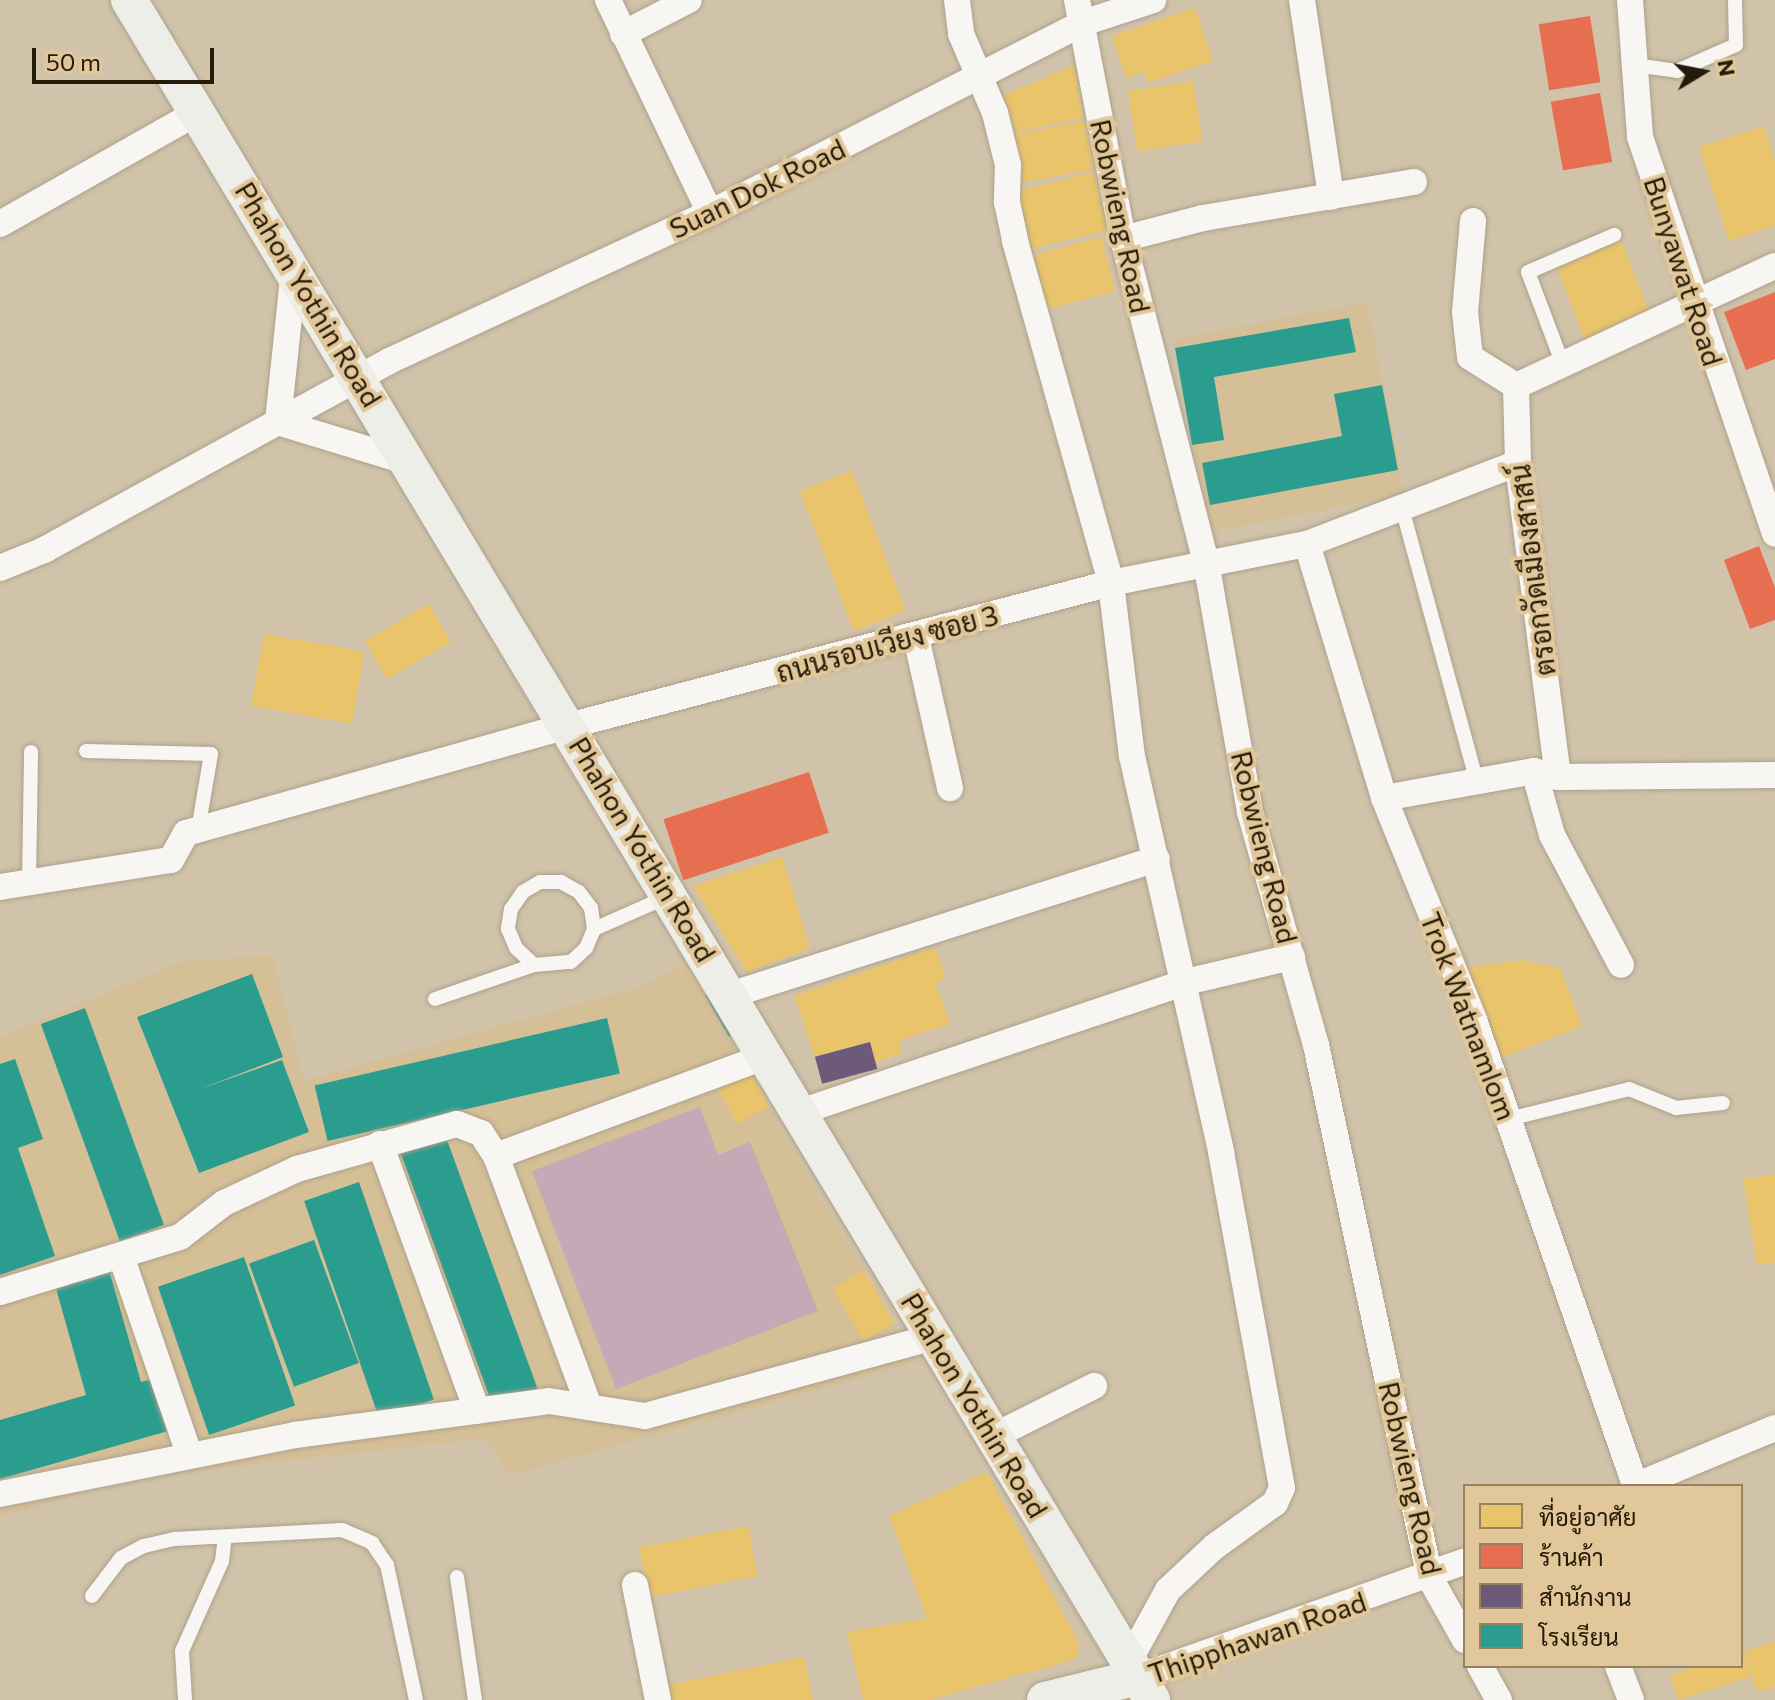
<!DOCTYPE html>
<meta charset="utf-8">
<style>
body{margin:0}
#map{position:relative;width:1775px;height:1700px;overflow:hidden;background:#d1c3a9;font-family:Commissioner,Sarabun,sans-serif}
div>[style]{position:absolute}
.built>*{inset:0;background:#d5bf96;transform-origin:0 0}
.green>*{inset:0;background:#c6a8b7}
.homes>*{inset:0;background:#e9c46a;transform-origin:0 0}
.shops>*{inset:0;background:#e76f51;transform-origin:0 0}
.offices>*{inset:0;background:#6d597a;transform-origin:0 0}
.schools>*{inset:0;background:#2a9d8f;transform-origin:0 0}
.roads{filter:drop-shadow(0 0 2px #ada18e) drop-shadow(0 0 2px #ada18e)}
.lane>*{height:14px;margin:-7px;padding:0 7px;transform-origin:7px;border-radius:7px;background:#f8f6f2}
.street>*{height:26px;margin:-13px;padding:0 13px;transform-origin:13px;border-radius:13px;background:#f8f6f2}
.secondary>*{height:36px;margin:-18px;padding:0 18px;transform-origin:18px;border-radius:18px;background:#eeeee8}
span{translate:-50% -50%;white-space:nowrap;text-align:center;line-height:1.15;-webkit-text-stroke:8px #e1c799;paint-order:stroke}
.street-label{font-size:28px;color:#251b09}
.legend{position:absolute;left:1463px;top:1484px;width:280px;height:184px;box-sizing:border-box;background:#e1c799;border:2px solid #96825f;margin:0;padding:10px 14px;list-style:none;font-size:24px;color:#251b09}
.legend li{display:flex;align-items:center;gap:16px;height:40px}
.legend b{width:40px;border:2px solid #96825f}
.north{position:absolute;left:1663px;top:32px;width:80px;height:80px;-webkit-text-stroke:6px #e1c799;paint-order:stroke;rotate:80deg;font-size:22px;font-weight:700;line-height:32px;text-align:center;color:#251b09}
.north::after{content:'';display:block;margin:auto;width:28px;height:36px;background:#251b09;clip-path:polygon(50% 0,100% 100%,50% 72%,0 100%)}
.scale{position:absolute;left:32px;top:48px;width:182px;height:36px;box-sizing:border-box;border:4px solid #251b09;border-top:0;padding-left:10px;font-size:24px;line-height:28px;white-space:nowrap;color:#251b09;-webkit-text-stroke:6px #e1c799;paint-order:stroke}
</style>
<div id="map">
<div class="built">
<div style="left:1367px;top:302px;width:196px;height:197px;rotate:79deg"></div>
<div style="clip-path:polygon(272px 955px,304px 1081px,643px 986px,685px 962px,916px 1362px,510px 1475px,486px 1438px,131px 1479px,0 1517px,0 1037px,180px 962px)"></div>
</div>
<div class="green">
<div style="clip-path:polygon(700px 1107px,718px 1155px,750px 1142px,818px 1311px,616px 1389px,532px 1171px)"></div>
</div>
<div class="homes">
<div style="clip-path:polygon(1195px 8px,1213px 61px,1148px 83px,1145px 72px,1126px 78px,1112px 36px)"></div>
<div style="clip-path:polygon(1074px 65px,1083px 118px,1016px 132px,1002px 96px)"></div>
<div style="left:1193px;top:81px;width:61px;height:66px;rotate:81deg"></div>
<div style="left:1084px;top:121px;width:49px;height:73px;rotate:79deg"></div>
<div style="clip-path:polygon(1764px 126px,1775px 161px,1775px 226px,1729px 241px,1699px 147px)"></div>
<div style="left:1093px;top:172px;width:60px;height:86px;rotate:76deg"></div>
<div style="left:1101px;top:237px;width:56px;height:78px;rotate:75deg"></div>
<div style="left:1621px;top:239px;width:83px;height:70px;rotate:69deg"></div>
<div style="left:852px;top:471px;width:150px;height:56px;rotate:69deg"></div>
<div style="left:429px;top:604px;width:44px;height:74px;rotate:60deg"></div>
<div style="left:264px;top:634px;width:102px;height:73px;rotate:10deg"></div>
<div style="clip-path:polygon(782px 857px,810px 948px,747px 972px,693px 886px)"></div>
<div style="clip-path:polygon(935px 947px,946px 977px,936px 984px,950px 1024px,900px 1040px,901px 1054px,876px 1062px,870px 1042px,815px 1057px,794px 996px)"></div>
<div style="clip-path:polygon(1523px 960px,1560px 968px,1582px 1026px,1500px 1058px,1466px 968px)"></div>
<div style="left:750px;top:1072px;width:39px;height:36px;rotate:61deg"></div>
<div style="clip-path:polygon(1775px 1174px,1775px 1262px,1757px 1265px,1743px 1179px)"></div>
<div style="left:864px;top:1270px;width:61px;height:36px;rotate:60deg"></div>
<div style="clip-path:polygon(987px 1472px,1079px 1643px,1076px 1659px,929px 1700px,863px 1700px,847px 1632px,927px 1618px,889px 1516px)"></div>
<div style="left:748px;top:1526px;width:51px;height:111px;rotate:79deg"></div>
<div style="clip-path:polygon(1775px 1642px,1775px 1687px,1757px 1692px,1745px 1651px)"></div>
<div style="clip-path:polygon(1744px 1652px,1751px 1677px,1678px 1700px,1670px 1675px,1698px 1666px,1741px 1666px)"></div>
<div style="clip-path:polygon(804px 1657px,813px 1700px,666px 1700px,663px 1686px)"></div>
</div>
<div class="shops">
<div style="left:1590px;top:16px;width:67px;height:52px;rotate:81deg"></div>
<div style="left:1600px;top:93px;width:70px;height:50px;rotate:80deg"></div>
<div style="clip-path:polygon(1775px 292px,1775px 359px,1746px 370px,1724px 312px)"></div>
<div style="clip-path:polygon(1759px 546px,1775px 588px,1775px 620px,1750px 629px,1724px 560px)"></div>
<div style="left:809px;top:772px;width:64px;height:153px;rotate:72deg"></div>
</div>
<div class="offices">
<div style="left:870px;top:1042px;width:28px;height:57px;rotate:75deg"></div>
</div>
<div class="schools">
<div style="clip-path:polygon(1349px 318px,1356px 352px,1214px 377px,1224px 440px,1192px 445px,1175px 348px)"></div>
<div style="clip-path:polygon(1382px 385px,1398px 470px,1210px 505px,1202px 463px,1342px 436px,1334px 394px)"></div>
<div style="clip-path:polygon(252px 974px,283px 1057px,200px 1089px,282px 1060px,309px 1132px,199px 1173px,137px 1017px)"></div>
<div style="left:710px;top:992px;width:48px;height:6px;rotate:60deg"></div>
<div style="left:85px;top:1008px;width:231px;height:47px;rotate:70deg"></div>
<div style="left:607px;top:1018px;width:57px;height:300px;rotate:77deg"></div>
<div style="clip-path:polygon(15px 1059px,43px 1139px,18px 1148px,55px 1256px,0 1275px,0 1064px)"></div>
<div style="left:443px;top:1129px;width:276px;height:48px;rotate:70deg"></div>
<div style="left:359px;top:1182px;width:230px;height:58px;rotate:71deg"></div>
<div style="left:314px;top:1240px;width:131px;height:69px;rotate:70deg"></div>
<div style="left:244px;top:1257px;width:157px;height:91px;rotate:71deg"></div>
<div style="clip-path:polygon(109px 1270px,141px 1382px,153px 1379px,168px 1431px,0 1479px,0 1420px,86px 1395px,55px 1285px)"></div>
</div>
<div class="roads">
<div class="lane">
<div style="left:1635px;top:65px;width:42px;rotate:8.1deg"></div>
<div style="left:1677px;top:71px;width:64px;rotate:-23.8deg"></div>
<div style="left:1736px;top:45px;width:45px;rotate:-91.3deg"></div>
<div style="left:1562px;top:362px;width:96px;rotate:-110.7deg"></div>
<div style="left:1528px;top:272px;width:94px;rotate:-23.3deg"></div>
<div style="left:1405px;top:519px;width:273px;rotate:74.7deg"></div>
<div style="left:86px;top:751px;width:125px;rotate:1.4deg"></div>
<div style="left:211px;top:754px;width:77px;rotate:99.7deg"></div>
<div style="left:29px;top:882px;width:130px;rotate:-89.1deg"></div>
<div style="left:594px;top:929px;width:80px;rotate:-23.7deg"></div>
<div style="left:435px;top:999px;width:105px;rotate:-19deg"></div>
<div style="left:534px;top:965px;width:37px;rotate:-5deg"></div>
<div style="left:571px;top:962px;width:21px;rotate:-43deg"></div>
<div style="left:586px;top:948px;width:21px;rotate:-67deg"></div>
<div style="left:594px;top:929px;width:21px;rotate:-98deg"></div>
<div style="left:591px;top:908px;width:20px;rotate:-127deg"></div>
<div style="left:579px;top:892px;width:21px;rotate:-151deg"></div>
<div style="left:561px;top:882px;width:21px;rotate:180deg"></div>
<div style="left:540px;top:882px;width:20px;rotate:150deg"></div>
<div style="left:523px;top:892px;width:21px;rotate:125deg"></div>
<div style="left:511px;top:909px;width:20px;rotate:99deg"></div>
<div style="left:508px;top:929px;width:21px;rotate:67deg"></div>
<div style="left:516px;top:948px;width:25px;rotate:43deg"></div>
<div style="left:1509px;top:1119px;width:124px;rotate:-14deg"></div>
<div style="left:1629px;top:1089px;width:51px;rotate:22deg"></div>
<div style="left:1676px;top:1108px;width:47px;rotate:-6.1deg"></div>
<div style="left:457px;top:1577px;width:124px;rotate:81.7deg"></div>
<div style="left:92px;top:1596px;width:48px;rotate:-52.7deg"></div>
<div style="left:121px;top:1558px;width:26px;rotate:-28deg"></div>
<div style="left:144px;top:1546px;width:32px;rotate:-13deg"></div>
<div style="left:175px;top:1539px;width:167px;rotate:-3.1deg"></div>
<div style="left:342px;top:1530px;width:33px;rotate:23deg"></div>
<div style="left:372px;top:1543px;width:27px;rotate:56deg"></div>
<div style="left:387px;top:1565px;width:138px;rotate:77.9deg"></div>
<div style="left:185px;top:1700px;width:49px;rotate:-93.5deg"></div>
<div style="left:182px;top:1651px;width:98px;rotate:-66deg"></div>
<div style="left:222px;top:1561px;width:24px;rotate:-83deg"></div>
</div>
<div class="street">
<div style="left:608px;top:0;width:236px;rotate:64.4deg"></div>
<div style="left:957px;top:0;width:34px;rotate:83deg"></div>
<div style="left:961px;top:34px;width:86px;rotate:66.7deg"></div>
<div style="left:995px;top:113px;width:54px;rotate:76deg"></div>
<div style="left:1008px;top:165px;width:37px;rotate:92deg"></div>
<div style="left:1007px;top:202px;width:40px;rotate:78deg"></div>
<div style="left:1015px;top:241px;width:355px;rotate:74.3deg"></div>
<div style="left:1111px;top:583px;width:174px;rotate:83.1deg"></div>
<div style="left:1132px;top:756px;width:406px;rotate:77.3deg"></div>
<div style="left:1221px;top:1152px;width:341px;rotate:79.7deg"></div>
<div style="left:1282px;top:1488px;width:17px;rotate:115deg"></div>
<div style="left:1275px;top:1503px;width:75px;rotate:144.2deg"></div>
<div style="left:1214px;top:1547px;width:63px;rotate:136.9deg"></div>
<div style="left:1168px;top:1590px;width:81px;rotate:118.8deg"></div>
<div style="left:1077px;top:0;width:243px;rotate:79.1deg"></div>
<div style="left:1123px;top:239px;width:333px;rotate:75.6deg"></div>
<div style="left:1206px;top:562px;width:254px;rotate:80deg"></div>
<div style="left:1250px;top:812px;width:242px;rotate:74.2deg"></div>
<div style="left:1316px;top:1045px;width:545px;rotate:77.93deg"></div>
<div style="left:1430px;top:1578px;width:71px;rotate:60.6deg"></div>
<div style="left:1302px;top:0;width:199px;rotate:81.6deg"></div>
<div style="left:1630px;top:0;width:137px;rotate:85.8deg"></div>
<div style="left:1640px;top:137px;width:419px;rotate:71.2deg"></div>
<div style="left:623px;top:34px;width:74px;rotate:-27.3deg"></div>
<div style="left:1473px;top:221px;width:91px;rotate:95deg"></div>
<div style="left:1465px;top:312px;width:45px;rotate:83.7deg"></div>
<div style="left:1470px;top:357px;width:54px;rotate:32.2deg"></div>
<div style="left:0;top:224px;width:227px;rotate:-29.5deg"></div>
<div style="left:1123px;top:239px;width:83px;rotate:-14.7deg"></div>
<div style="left:1203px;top:218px;width:214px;rotate:-9.7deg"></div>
<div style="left:294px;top:269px;width:154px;rotate:96deg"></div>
<div style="left:278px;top:422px;width:140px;rotate:17deg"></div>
<div style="left:1307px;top:544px;width:265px;rotate:73.1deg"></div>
<div style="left:1384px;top:798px;width:240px;rotate:67.9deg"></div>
<div style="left:1474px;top:1020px;width:493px;rotate:70.9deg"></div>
<div style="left:0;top:568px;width:48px;rotate:-22.2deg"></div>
<div style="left:44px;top:550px;width:393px;rotate:-28.7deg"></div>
<div style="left:389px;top:361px;width:353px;rotate:-24.8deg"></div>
<div style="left:710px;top:213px;width:419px;rotate:-27deg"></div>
<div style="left:1083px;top:23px;width:74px;rotate:-18.2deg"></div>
<div style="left:916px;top:637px;width:155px;rotate:77.3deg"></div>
<div style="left:1534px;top:771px;width:66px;rotate:74.3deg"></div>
<div style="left:1552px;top:835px;width:147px;rotate:62deg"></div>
<div style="left:1558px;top:777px;width:317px;rotate:-97.3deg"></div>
<div style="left:1518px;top:463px;width:77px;rotate:-91.5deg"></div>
<div style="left:1516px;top:386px;width:285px;rotate:-24.9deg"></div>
<div style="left:1384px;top:798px;width:152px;rotate:-10.2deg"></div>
<div style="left:1534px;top:771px;width:25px;rotate:14deg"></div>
<div style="left:1558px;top:777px;width:217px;rotate:-0.5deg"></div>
<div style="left:0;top:887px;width:173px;rotate:-9deg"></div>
<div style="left:171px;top:860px;width:31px;rotate:-61deg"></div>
<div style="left:186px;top:833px;width:381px;rotate:-15.7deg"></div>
<div style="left:553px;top:730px;width:577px;rotate:-14.76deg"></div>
<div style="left:1111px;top:583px;width:200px;rotate:-11.3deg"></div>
<div style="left:1307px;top:544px;width:226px;rotate:-21deg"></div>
<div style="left:730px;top:995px;width:448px;rotate:-17.7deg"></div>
<div style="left:800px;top:1112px;width:407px;rotate:-18.6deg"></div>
<div style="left:1186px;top:982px;width:109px;rotate:-13.3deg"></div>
<div style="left:380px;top:1144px;width:284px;rotate:70deg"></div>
<div style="left:496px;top:1156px;width:265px;rotate:69.6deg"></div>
<div style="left:121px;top:1256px;width:208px;rotate:71deg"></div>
<div style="left:0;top:1292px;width:188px;rotate:-17deg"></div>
<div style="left:180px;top:1237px;width:56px;rotate:-37.7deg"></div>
<div style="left:224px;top:1203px;width:81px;rotate:-25deg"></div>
<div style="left:297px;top:1169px;width:166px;rotate:-15.7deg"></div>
<div style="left:457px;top:1124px;width:26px;rotate:21deg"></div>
<div style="left:481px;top:1133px;width:27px;rotate:57deg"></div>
<div style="left:496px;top:1156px;width:289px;rotate:-20.3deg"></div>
<div style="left:994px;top:1436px;width:112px;rotate:-26.6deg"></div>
<div style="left:1635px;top:1486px;width:152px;rotate:-22.5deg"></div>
<div style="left:0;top:1494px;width:301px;rotate:-11.3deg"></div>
<div style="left:295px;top:1435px;width:256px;rotate:-7.6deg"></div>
<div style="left:549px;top:1401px;width:97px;rotate:8.9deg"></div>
<div style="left:645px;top:1416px;width:300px;rotate:-15.3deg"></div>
<div style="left:635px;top:1585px;width:117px;rotate:78.7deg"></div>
<div style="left:1480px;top:1666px;width:39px;rotate:61deg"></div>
<div style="left:1618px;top:1666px;width:36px;rotate:69deg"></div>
<div style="left:1138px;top:1677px;width:347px;rotate:-19.5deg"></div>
</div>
<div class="secondary">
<div style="left:129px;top:0;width:1984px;rotate:58.96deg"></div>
<div style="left:1045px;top:1700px;width:96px;rotate:-13.9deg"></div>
</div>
</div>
<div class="street-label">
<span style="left:757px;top:188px;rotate:-26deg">Suan Dok Road</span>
<span style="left:1121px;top:216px;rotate:78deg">Robwieng Road</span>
<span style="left:1684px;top:271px;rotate:72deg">Bunyawat Road</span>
<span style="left:309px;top:294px;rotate:59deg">Phahon Yothin Road</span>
<span style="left:1532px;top:570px;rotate:-97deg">ตรอกวัดเมืองสาสน์</span>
<span style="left:887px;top:643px;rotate:-15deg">ถนนรอบเวียง ซอย 3</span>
<span style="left:1265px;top:847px;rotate:76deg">Robwieng Road</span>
<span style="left:643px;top:849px;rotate:59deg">Phahon Yothin Road</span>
<span style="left:1469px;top:1016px;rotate:69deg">Trok Watnamlom</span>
<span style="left:975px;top:1405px;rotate:59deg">Phahon Yothin Road</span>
<span style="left:1411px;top:1478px;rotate:77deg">Robwieng Road</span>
<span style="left:1257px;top:1637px;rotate:-19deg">Thipphawan Road</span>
</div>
<ul class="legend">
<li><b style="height:22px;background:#e9c46a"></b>ที่อยู่อาศัย</li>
<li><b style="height:22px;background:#e76f51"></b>ร้านค้า</li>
<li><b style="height:22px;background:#6d597a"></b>สำนักงาน</li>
<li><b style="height:22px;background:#2a9d8f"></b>โรงเรียน</li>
</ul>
<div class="north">N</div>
<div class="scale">50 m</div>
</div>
